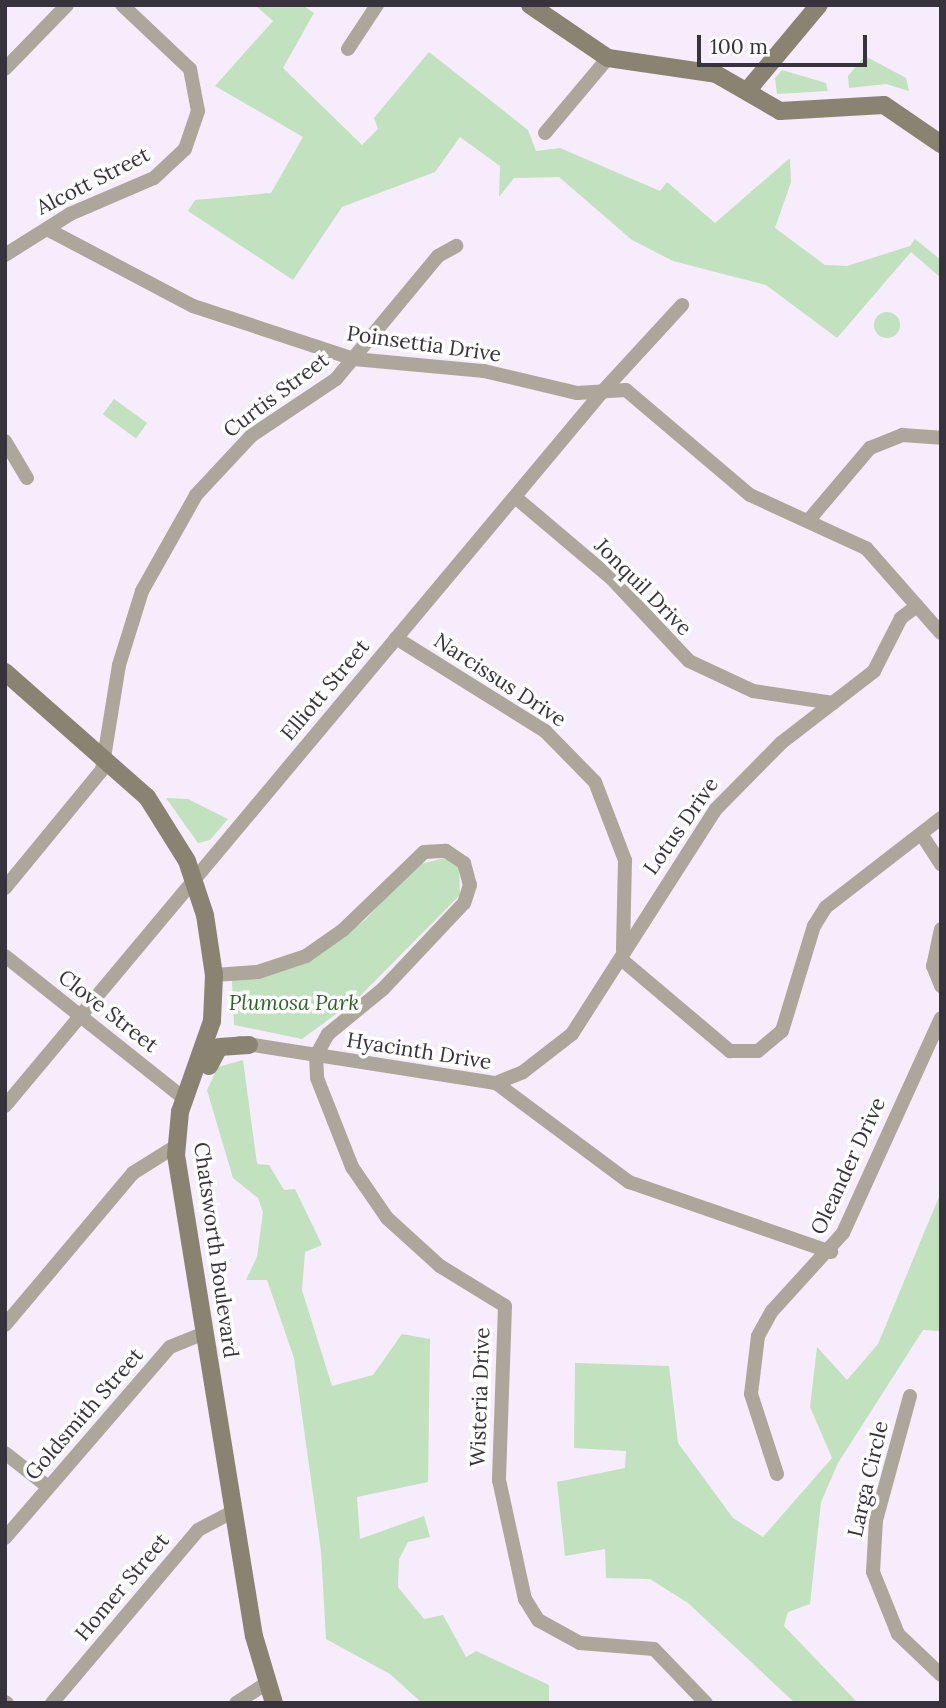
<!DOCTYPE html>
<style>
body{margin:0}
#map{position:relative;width:946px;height:1708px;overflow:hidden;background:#f6ecfc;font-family:Lora,serif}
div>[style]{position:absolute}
.green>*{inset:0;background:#c2e1be;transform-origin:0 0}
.round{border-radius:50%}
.street>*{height:14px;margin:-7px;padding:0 7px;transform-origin:7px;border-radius:7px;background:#aca69b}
.secondary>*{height:18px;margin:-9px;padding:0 9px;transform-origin:9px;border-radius:9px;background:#8b8372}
span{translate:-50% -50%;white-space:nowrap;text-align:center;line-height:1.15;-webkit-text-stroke:7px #fff;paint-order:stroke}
.street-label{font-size:21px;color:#38323c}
.park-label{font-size:21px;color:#30622b;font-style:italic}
.frame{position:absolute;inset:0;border:7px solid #38323c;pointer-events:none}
.scale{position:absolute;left:697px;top:35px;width:170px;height:32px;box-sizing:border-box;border:4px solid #38323c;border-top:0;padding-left:9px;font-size:21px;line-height:24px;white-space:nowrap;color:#38323c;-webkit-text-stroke:5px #fff;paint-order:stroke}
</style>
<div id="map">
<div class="green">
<div style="clip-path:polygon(255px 5px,302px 5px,314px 13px,283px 68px,362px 145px,378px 129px,374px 118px,429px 52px,528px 130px,536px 151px,560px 148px,660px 191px,667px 182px,715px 223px,790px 158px,791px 182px,775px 228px,825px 265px,847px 266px,910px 246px,915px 239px,941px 260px,941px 278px,911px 252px,837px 338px,766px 285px,673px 261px,632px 240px,559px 177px,514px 178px,499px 197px,500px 166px,460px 137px,435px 172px,342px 207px,293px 280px,188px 211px,195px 200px,271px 193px,303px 137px,215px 86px,273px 21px)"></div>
<div style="clip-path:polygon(865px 56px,906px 78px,909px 91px,886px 84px,849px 88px,848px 76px)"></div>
<div style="clip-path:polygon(782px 70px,826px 83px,828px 91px,777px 94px,775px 78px)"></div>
<div class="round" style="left:874px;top:312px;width:26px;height:26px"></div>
<div style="left:114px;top:399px;width:41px;height:19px;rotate:36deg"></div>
<div style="clip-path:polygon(166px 798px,188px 799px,228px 819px,210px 840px,198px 843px)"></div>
<div style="clip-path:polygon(444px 858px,459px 868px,460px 895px,358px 998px,302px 1039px,234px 1025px,232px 981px,314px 959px,365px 920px,416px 865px)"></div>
<div style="clip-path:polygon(243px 1060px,257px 1164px,269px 1165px,284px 1190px,295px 1189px,322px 1245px,305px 1252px,302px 1290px,332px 1386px,373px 1375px,402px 1334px,430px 1339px,428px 1482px,357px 1497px,360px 1539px,424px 1516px,430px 1537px,408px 1542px,399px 1559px,398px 1587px,424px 1619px,443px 1615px,466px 1657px,476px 1651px,549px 1685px,549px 1703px,422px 1703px,390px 1674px,326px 1639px,321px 1551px,294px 1358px,267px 1280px,246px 1280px,257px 1257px,263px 1212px,258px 1198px,233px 1178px,207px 1090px,218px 1067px)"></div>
<div style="clip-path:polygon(941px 1192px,941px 1331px,923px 1330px,838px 1463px,821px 1502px,810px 1604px,788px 1612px,784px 1626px,858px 1703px,795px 1703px,688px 1603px,650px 1579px,606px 1578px,605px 1549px,565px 1556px,557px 1482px,625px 1468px,626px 1451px,574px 1448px,575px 1363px,669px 1366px,678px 1443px,733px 1518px,763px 1537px,832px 1458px,810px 1407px,817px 1347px,847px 1380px,878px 1344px)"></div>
</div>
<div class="street">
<div style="left:348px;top:49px;width:53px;rotate:-56.6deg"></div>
<div style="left:5px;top:69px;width:89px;rotate:-45.9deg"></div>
<div style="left:545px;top:133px;width:98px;rotate:-50deg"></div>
<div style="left:47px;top:229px;width:165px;rotate:27.8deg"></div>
<div style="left:193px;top:306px;width:169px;rotate:18.2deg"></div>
<div style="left:354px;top:359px;width:131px;rotate:5.3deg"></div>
<div style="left:484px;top:371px;width:96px;rotate:13.3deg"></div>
<div style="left:577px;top:393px;width:49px;rotate:-3.5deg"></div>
<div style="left:626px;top:390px;width:162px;rotate:40.3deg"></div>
<div style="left:750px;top:495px;width:128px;rotate:24.6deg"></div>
<div style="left:866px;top:548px;width:113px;rotate:48.6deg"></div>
<div style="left:5px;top:255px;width:77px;rotate:-32.2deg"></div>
<div style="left:70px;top:214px;width:91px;rotate:-23.2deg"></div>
<div style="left:154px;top:178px;width:42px;rotate:-43.1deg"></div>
<div style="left:185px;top:149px;width:40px;rotate:-71.1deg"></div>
<div style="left:198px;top:111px;width:43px;rotate:-100.8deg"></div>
<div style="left:190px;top:69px;width:93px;rotate:-136.7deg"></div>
<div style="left:5px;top:441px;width:43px;rotate:59.3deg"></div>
<div style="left:515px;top:497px;width:127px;rotate:40.2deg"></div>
<div style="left:612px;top:579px;width:112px;rotate:46.8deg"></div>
<div style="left:689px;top:661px;width:71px;rotate:25.1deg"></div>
<div style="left:753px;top:691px;width:81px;rotate:8.5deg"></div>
<div style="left:808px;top:521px;width:96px;rotate:-49.7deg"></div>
<div style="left:870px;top:448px;width:35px;rotate:-22deg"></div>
<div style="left:902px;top:435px;width:39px;rotate:4deg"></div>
<div style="left:396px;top:638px;width:176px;rotate:32deg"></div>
<div style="left:545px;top:731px;width:71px;rotate:45.6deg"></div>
<div style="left:595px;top:782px;width:84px;rotate:69deg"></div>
<div style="left:625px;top:860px;width:90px;rotate:91.3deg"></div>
<div style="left:922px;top:835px;width:35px;rotate:57deg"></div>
<div style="left:5px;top:888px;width:153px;rotate:-50.6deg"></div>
<div style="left:102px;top:770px;width:106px;rotate:-80.8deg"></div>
<div style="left:119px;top:665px;width:77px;rotate:-72.7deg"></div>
<div style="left:142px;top:591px;width:110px;rotate:-60.6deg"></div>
<div style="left:196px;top:495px;width:81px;rotate:-47deg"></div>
<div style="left:251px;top:436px;width:102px;rotate:-33.8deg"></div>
<div style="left:336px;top:379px;width:160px;rotate:-50.3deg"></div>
<div style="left:438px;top:256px;width:21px;rotate:-29deg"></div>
<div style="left:941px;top:929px;width:38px;rotate:102deg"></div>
<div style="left:933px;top:966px;width:22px;rotate:68deg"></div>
<div style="left:5px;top:956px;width:230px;rotate:38.5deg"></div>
<div style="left:621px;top:959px;width:143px;rotate:40.2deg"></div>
<div style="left:730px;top:1051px;width:28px"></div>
<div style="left:758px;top:1051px;width:31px;rotate:-40deg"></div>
<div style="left:782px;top:1031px;width:110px;rotate:-73.1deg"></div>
<div style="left:814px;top:926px;width:22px;rotate:-58deg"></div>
<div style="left:826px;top:907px;width:145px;rotate:-37.7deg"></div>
<div style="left:214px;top:975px;width:44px;rotate:-3.9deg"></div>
<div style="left:258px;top:972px;width:51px;rotate:-18.4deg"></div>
<div style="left:306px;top:956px;width:45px;rotate:-35.1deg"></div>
<div style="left:343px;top:930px;width:112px;rotate:-43.9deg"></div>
<div style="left:424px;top:852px;width:22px;rotate:-3deg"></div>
<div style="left:446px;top:851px;width:22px;rotate:34deg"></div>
<div style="left:464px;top:863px;width:23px;rotate:75deg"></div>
<div style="left:470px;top:885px;width:19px;rotate:108deg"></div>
<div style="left:464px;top:903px;width:118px;rotate:133.3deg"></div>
<div style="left:383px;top:989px;width:71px;rotate:140.7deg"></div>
<div style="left:328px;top:1034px;width:25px;rotate:119deg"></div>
<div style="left:316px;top:1056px;width:22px;rotate:87deg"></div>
<div style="left:317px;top:1078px;width:96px;rotate:68.5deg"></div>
<div style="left:352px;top:1167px;width:62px;rotate:55.5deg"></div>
<div style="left:387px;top:1218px;width:72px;rotate:42.2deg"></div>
<div style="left:440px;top:1266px;width:76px;rotate:31.6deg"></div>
<div style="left:505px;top:1306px;width:174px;rotate:92deg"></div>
<div style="left:499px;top:1480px;width:122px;rotate:77.7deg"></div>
<div style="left:525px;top:1599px;width:25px;rotate:58deg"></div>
<div style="left:538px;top:1620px;width:48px;rotate:28.7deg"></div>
<div style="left:580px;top:1643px;width:74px;rotate:4.6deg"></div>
<div style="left:654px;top:1649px;width:75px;rotate:46.1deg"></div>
<div style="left:240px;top:1043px;width:259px;rotate:8.9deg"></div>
<div style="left:496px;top:1083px;width:166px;rotate:36.7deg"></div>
<div style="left:629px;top:1182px;width:214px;rotate:19.1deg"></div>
<div style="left:496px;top:1083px;width:29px;rotate:-22deg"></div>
<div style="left:523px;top:1072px;width:62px;rotate:-37.8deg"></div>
<div style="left:572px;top:1034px;width:267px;rotate:-57.4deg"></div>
<div style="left:716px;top:809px;width:93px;rotate:-45.4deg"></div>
<div style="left:781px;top:743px;width:118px;rotate:-37.7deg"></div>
<div style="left:874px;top:671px;width:59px;rotate:-63deg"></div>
<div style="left:901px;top:618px;width:20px;rotate:-37deg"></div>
<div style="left:5px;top:1106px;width:932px;rotate:-50.09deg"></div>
<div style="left:603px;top:391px;width:117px;rotate:-47.4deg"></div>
<div style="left:5px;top:1325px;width:199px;rotate:-49.9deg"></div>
<div style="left:133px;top:1173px;width:51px;rotate:-32.1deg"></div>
<div style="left:910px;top:1396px;width:129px;rotate:105.3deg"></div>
<div style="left:876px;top:1520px;width:52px;rotate:93.3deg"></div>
<div style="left:873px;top:1572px;width:67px;rotate:68deg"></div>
<div style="left:898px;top:1634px;width:59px;rotate:43.6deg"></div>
<div style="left:5px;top:1453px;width:53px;rotate:38.2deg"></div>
<div style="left:777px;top:1474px;width:84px;rotate:-108deg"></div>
<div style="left:751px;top:1394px;width:58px;rotate:-83.1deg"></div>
<div style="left:758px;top:1336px;width:29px;rotate:-61deg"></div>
<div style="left:772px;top:1311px;width:105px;rotate:-47.7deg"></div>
<div style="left:843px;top:1233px;width:236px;rotate:-65.5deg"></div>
<div style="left:5px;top:1538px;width:252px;rotate:-49.2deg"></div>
<div style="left:170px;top:1347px;width:38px;rotate:-22deg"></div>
<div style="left:5px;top:1702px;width:2px;rotate:27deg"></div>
<div style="left:52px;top:1703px;width:226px;rotate:-49.8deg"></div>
<div style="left:198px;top:1530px;width:41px;rotate:-27.8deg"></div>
<div style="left:236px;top:1703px;width:37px;rotate:-33deg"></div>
</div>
<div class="secondary">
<div style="left:530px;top:5px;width:94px;rotate:34.2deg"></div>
<div style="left:608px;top:58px;width:109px;rotate:8.4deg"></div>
<div style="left:716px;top:74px;width:74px;rotate:30deg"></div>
<div style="left:780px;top:111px;width:104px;rotate:-3.3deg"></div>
<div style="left:884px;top:105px;width:69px;rotate:34.4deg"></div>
<div style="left:747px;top:91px;width:112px;rotate:-50.1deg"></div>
<div style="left:5px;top:672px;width:189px;rotate:41.4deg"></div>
<div style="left:147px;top:797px;width:75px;rotate:58deg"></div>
<div style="left:187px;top:861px;width:57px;rotate:71.6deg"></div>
<div style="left:205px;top:915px;width:61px;rotate:81.5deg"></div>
<div style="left:214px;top:975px;width:46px;rotate:92.5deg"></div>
<div style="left:212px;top:1021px;width:96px;rotate:109.4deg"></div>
<div style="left:180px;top:1112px;width:43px;rotate:95.3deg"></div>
<div style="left:176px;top:1155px;width:487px;rotate:80.8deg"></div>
<div style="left:254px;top:1636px;width:70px;rotate:73.4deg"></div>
<div style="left:209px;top:1066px;width:21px;rotate:-62deg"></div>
<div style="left:219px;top:1047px;width:30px;rotate:-4deg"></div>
</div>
<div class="street-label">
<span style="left:93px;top:181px;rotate:-27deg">Alcott Street</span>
<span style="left:424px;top:344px;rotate:8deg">Poinsettia Drive</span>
<span style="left:276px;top:395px;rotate:-37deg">Curtis Street</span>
<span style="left:643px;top:587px;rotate:45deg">Jonquil Drive</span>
<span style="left:500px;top:680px;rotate:33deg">Narcissus Drive</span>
<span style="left:325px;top:690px;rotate:-50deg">Elliott Street</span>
<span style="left:681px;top:826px;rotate:-55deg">Lotus Drive</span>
<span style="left:108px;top:1011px;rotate:38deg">Clove Street</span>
<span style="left:419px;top:1051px;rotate:9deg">Hyacinth Drive</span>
<span style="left:848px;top:1166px;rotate:-65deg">Oleander Drive</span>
<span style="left:216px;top:1250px;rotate:82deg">Chatsworth Boulevard</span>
<span style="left:480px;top:1397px;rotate:-88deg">Wisteria Drive</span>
<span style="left:84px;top:1414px;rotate:-49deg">Goldsmith Street</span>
<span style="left:868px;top:1479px;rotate:-77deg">Larga Circle</span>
<span style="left:122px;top:1587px;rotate:-50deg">Homer Street</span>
</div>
<div class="park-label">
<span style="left:294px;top:1003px">Plumosa Park</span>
</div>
<div class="frame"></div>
<div class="scale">100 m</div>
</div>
